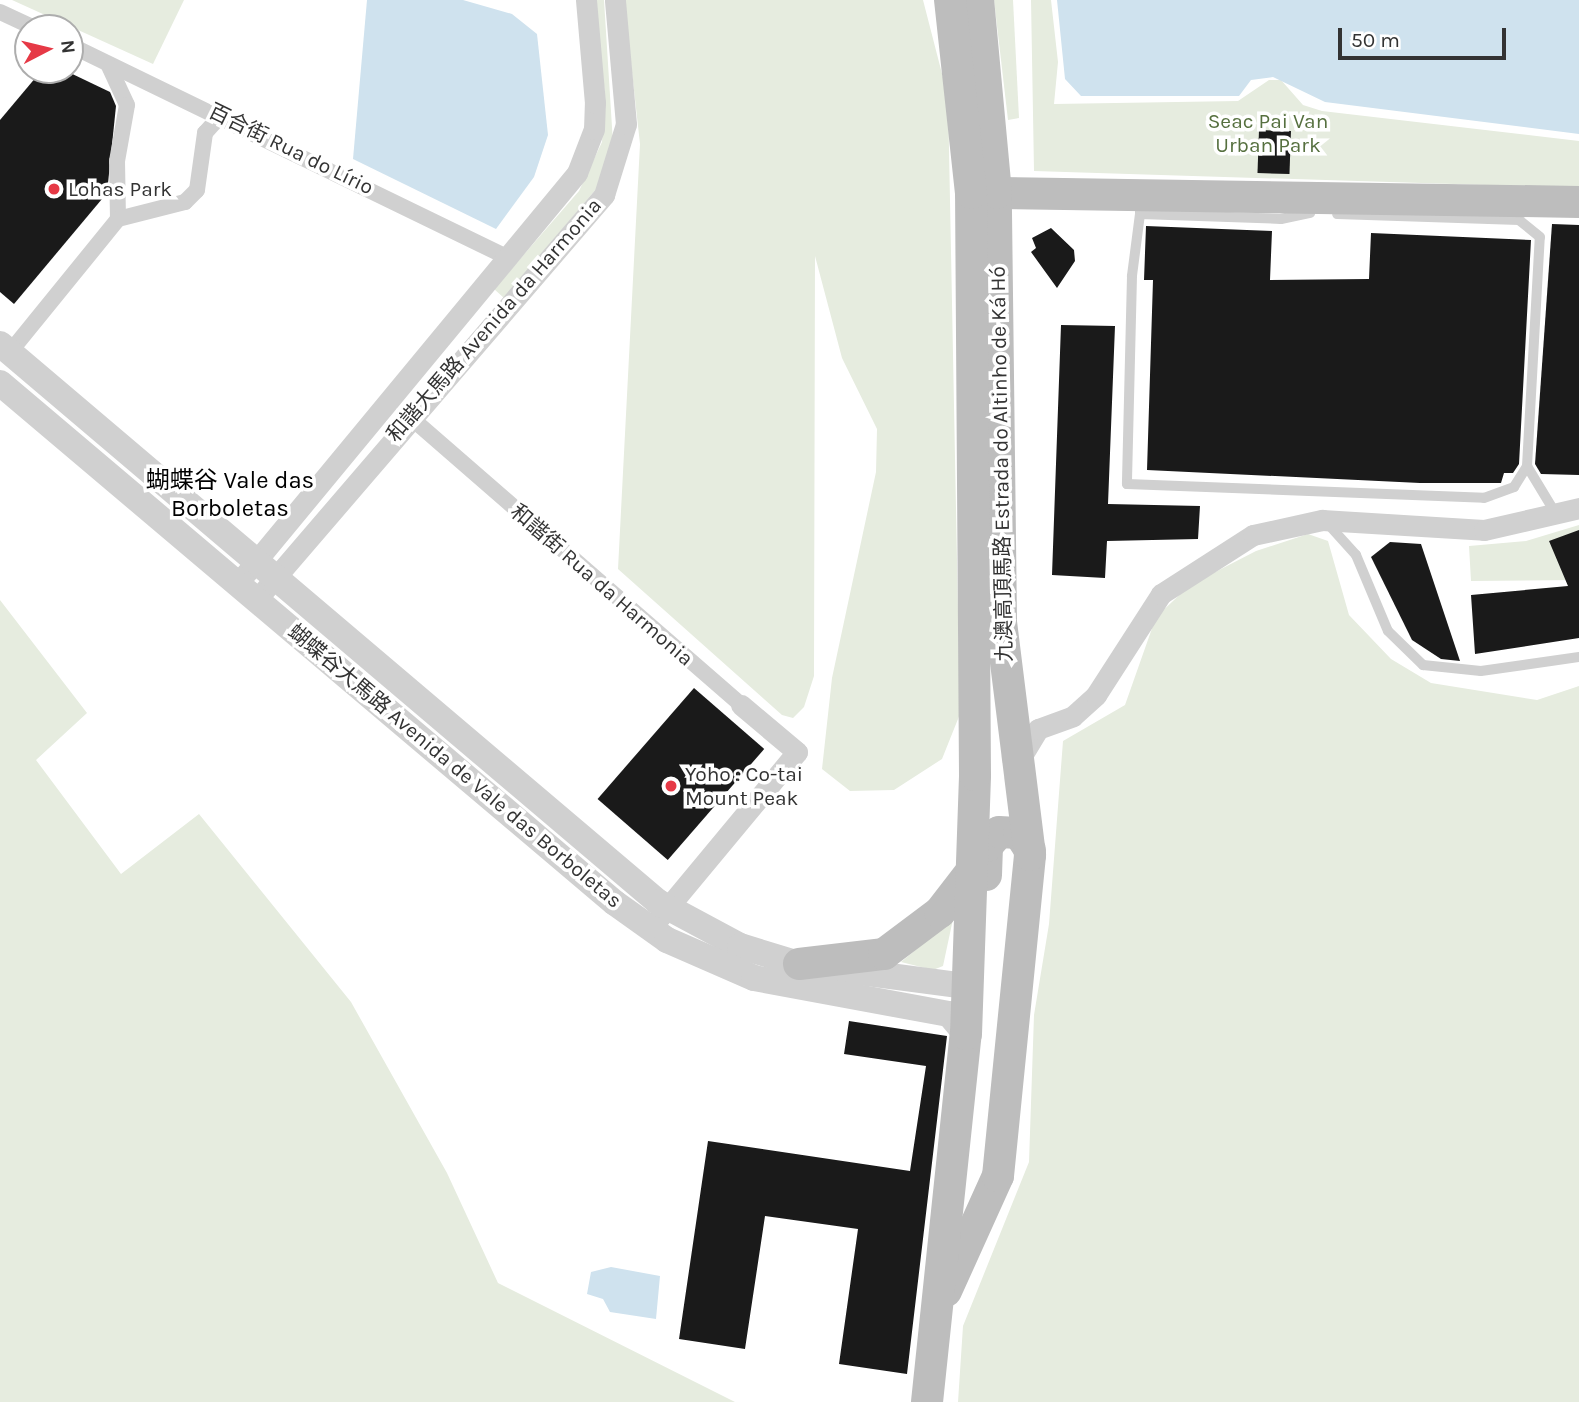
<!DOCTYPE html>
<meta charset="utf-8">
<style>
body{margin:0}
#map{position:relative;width:1579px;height:1402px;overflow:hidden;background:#fff;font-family:Karla,"Noto Sans SC",sans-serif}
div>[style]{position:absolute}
.green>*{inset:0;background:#e6ecdf}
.water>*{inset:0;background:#cfe2ee}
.building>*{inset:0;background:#1a1a1a;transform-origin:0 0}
.service>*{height:10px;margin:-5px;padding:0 5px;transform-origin:5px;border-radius:5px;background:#d0d0d0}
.pedestrian>*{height:16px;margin:-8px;padding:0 8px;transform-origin:8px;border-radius:8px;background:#d0d0d0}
.minor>*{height:21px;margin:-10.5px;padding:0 10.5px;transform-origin:10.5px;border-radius:10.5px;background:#d0d0d0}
.tertiary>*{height:26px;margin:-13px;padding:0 13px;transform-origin:13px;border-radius:13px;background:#d0d0d0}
.secondary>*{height:32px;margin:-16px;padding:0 16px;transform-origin:16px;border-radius:16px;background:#bdbdbd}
.dots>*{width:19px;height:19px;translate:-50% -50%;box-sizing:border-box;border:4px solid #fff;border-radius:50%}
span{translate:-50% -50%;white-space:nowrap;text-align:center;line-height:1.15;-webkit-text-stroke:7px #fff;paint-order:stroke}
.park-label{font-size:21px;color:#56703f}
.street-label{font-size:21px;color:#333}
.poi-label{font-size:21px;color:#333}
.left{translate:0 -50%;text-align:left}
.quarter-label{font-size:24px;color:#000}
.north{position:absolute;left:14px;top:14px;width:70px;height:70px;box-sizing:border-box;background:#fff;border:2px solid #adadad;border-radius:50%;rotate:83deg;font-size:19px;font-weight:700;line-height:28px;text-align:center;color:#333}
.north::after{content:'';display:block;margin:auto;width:24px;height:32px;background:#e63946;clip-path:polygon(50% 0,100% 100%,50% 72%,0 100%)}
.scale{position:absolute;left:1338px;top:28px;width:168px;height:32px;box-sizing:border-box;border:4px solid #333;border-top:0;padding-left:9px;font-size:21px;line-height:24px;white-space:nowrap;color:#333;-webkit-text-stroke:5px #fff;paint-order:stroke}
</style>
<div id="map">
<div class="green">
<div style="clip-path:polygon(12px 0,184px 0,153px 64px)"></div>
<div style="clip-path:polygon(595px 0,604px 0,613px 143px,597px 188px,504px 298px,494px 289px,579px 191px,602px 142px,605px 95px)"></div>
<div style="clip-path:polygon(624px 0,923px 0,948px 97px,960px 714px,942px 759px,894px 790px,850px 791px,822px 769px,832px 678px,876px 472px,877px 429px,842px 358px,815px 256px,814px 676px,804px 707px,793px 718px,782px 715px,618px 569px,640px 144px)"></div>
<div style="clip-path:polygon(994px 0,1013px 0,1019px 118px,1008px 120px)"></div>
<div style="clip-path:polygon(1031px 0,1051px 0,1058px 62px,1054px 104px,1238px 101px,1269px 80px,1281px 80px,1303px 105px,1322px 111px,1579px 141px,1579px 188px,1034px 171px)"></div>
<div style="clip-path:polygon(1579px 525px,1579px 580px,1471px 581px,1469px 546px,1526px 541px)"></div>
<div style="clip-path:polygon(1308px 534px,1328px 541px,1349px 615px,1391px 659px,1431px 683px,1537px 700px,1579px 686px,1579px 1402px,958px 1402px,963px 1326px,1029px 1162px,1034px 1015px,1049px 924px,1063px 741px,1125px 705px,1156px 617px,1190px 585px,1256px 551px)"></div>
<div style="clip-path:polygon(0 600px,87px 713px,36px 760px,121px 874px,199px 814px,351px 1002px,447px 1173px,498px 1283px,735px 1402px,0 1402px)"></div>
<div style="clip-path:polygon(953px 919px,943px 966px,933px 970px,901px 962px)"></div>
</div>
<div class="water">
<div style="clip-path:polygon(367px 0,463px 0,512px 14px,537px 34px,548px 135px,534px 177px,496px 229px,353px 159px)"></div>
<div style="clip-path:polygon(1057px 0,1579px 0,1579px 134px,1325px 102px,1273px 77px,1251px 80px,1239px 96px,1081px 96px,1065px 79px)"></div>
<div style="clip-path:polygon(611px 1267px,660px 1276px,656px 1319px,610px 1312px,603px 1299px,587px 1294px,591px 1272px)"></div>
</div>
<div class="building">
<div style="clip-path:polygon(42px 70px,64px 70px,110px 92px,116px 106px,107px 193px,14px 304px,0 292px,0 120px)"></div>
<div style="left:1259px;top:130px;width:32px;height:43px;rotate:2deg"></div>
<div style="clip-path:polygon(1552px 224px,1579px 225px,1579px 475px,1541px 474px,1535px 464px)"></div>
<div style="clip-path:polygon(1146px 226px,1272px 231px,1270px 280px,1369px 279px,1371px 233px,1531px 240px,1519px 464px,1513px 473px,1504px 473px,1501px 483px,1420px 483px,1147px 470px,1153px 280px,1144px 280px)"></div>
<div style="clip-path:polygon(1051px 228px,1074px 250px,1075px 261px,1057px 288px,1031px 252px,1036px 248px,1032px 238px)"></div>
<div style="clip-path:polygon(1061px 325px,1115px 326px,1108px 504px,1200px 506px,1198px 539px,1107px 541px,1105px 578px,1052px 575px)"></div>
<div style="clip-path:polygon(1579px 530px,1579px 638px,1475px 654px,1471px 595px,1568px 586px,1549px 541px)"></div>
<div style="clip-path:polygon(1390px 542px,1421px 544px,1460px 661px,1441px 659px,1412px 640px,1371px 557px)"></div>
<div style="left:694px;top:688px;width:93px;height:147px;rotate:41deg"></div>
<div style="clip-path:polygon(849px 1021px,947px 1036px,907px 1374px,839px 1364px,858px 1229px,765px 1216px,745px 1349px,679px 1339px,708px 1141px,910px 1171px,926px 1066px,844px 1054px)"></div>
</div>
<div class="service">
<div style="left:1140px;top:198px;width:16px;rotate:90deg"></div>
<div style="left:1140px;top:214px;width:141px;rotate:2deg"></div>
<div style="left:1281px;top:219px;width:30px;rotate:-12deg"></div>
<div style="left:1140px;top:214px;width:63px;rotate:97.4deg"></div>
<div style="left:1132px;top:276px;width:208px;rotate:91.4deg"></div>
<div style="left:1127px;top:484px;width:357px;rotate:2.2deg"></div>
<div style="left:1484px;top:498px;width:32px;rotate:-20deg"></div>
<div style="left:1514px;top:487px;width:25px;rotate:-58deg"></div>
<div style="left:1527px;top:466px;width:229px;rotate:-86.8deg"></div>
<div style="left:1540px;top:237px;width:27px;rotate:-141deg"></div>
<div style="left:1519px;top:220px;width:182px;rotate:-178.1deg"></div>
<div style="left:1527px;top:466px;width:56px;rotate:58.9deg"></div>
<div style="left:1328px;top:524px;width:42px;rotate:47.9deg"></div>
<div style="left:1356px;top:555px;width:82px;rotate:67.2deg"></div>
<div style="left:1388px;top:631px;width:49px;rotate:44.2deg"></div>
<div style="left:1423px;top:665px;width:58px;rotate:5.9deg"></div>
<div style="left:1481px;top:671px;width:99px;rotate:-8.1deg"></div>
</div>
<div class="pedestrian">
<div style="left:0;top:12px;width:38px;rotate:25deg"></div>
<div style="left:70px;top:45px;width:489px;rotate:25.9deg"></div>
<div style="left:108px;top:64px;width:45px;rotate:65.1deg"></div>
<div style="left:127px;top:105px;width:57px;rotate:100.1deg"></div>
<div style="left:117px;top:161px;width:58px;rotate:89deg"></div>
<div style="left:10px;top:352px;width:171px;rotate:-50.9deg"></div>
<div style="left:118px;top:219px;width:69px;rotate:-14.2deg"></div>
<div style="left:185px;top:202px;width:17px;rotate:-45deg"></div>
<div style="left:197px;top:190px;width:58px;rotate:-82deg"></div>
<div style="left:205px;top:133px;width:25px;rotate:-48deg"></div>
<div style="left:409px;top:416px;width:440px;rotate:41deg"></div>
</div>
<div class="minor">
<div style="left:238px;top:583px;width:532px;rotate:-50.42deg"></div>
<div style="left:577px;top:173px;width:47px;rotate:-68.9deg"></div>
<div style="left:594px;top:129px;width:26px;rotate:-88deg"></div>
<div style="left:595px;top:103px;width:103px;rotate:-95deg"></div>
<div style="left:257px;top:599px;width:533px;rotate:-49.34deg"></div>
<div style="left:604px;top:195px;width:74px;rotate:-72.8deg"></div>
<div style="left:626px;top:124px;width:124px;rotate:-95.1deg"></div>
<div style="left:1020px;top:759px;width:35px;rotate:-59deg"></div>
<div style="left:1038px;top:729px;width:37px;rotate:-20deg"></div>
<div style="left:1073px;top:716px;width:31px;rotate:-42deg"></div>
<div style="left:1096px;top:695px;width:120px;rotate:-57.2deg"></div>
<div style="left:1161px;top:594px;width:109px;rotate:-32.7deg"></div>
<div style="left:1253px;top:535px;width:71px;rotate:-12.3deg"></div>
<div style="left:1322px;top:520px;width:162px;rotate:3.5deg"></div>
<div style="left:1484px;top:530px;width:98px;rotate:-13deg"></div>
<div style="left:650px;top:929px;width:230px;rotate:-50.3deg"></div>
<div style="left:797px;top:752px;width:73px;rotate:-140deg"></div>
</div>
<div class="tertiary">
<div style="left:0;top:344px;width:863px;rotate:40.3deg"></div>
<div style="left:658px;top:902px;width:93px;rotate:28.2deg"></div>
<div style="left:740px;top:946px;width:62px;rotate:17deg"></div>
<div style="left:799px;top:964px;width:169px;rotate:7.5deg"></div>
<div style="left:0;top:383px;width:805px;rotate:40.22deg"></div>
<div style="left:615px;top:903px;width:64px;rotate:35.4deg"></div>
<div style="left:667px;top:940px;width:95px;rotate:23.6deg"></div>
<div style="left:754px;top:978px;width:198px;rotate:10.5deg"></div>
<div style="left:949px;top:1014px;width:26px;rotate:50deg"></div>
</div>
<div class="secondary">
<div style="left:996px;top:193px;width:583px;rotate:0.88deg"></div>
<div style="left:986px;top:875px;width:29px;rotate:-88deg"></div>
<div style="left:987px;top:846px;width:18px;rotate:-49deg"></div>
<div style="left:999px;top:832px;width:20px;rotate:3deg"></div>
<div style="left:1019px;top:833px;width:20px;rotate:57deg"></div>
<div style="left:799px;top:964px;width:86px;rotate:-6.7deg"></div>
<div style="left:884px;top:954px;width:70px;rotate:-36.9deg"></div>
<div style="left:940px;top:912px;width:49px;rotate:-52.4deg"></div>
<div style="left:946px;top:1291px;width:126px;rotate:-65.7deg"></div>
<div style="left:998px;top:1176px;width:323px;rotate:-84.3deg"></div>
<div style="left:1030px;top:855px;width:235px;rotate:-97.1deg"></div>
<div style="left:1001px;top:622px;width:429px;rotate:-90.7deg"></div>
<div style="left:996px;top:193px;width:194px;rotate:-95.3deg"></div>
<div style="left:927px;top:1402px;width:370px;rotate:-84deg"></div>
<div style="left:966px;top:1034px;width:259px;rotate:-88deg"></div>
<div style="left:975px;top:775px;width:582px;rotate:-90.39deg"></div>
<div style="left:971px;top:193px;width:194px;rotate:-96.2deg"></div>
</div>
<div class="dots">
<div style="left:54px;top:189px;background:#e63946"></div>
<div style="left:671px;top:786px;background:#e63946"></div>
</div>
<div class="park-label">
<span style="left:1268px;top:133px">Seac Pai Van<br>Urban Park</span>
</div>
<div class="street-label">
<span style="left:291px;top:149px;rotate:26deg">百合街 Rua do Lírio</span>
<span style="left:494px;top:320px;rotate:-49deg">和諧大馬路 Avenida da Harmonia</span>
<span style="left:1001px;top:464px;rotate:-91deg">九澳高頂馬路 Estrada do Altinho de Ká Hó</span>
<span style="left:602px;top:585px;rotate:41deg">和諧街 Rua da Harmonia</span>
<span style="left:455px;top:766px;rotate:40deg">蝴蝶谷大馬路 Avenida de Vale das Borboletas</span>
</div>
<div class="poi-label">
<span class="left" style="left:68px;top:189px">Lohas Park</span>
<span class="left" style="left:685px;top:786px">Yoho : Co-tai<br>Mount Peak</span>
</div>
<div class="quarter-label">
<span style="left:230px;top:495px">蝴蝶谷 Vale das<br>Borboletas</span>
</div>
<div class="north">N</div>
<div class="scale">50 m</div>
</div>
